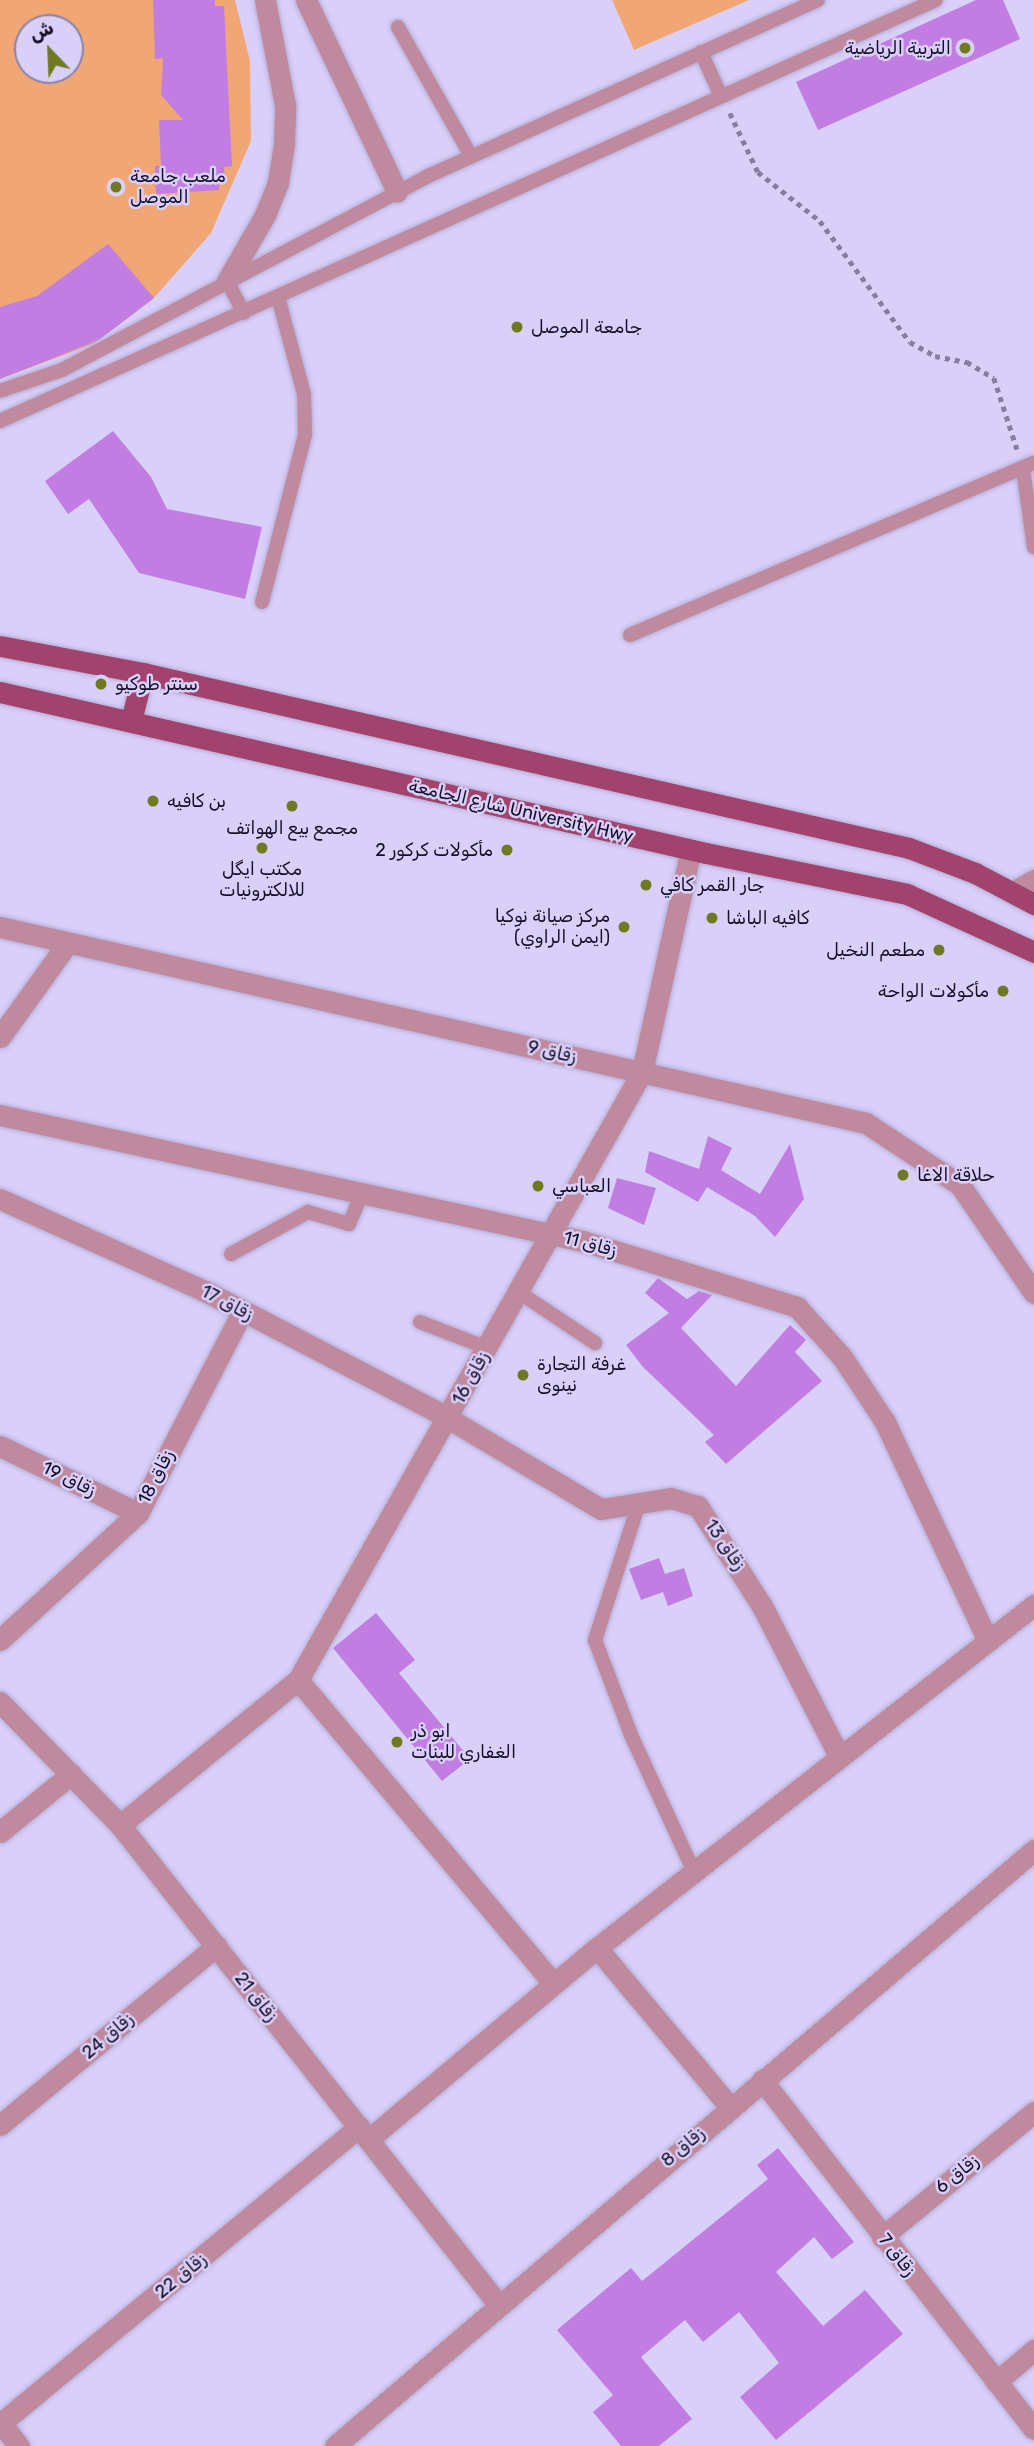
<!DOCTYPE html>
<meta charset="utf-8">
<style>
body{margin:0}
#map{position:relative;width:1034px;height:2446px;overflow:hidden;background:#d9d0fa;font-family:Rubik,"Noto Sans Arabic",sans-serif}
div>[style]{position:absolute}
.green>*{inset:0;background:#f1a775}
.building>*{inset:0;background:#c17de1}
.path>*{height:4.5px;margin-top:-2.25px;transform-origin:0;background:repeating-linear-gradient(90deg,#867ea1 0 5px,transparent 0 10px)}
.roads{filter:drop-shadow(0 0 2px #b6add4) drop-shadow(0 0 2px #b6add4)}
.service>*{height:14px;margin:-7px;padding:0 7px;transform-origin:7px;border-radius:7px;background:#bf899e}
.minor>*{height:21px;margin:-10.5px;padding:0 10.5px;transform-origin:10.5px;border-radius:10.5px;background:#bf899e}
.tertiary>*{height:21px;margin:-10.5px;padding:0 10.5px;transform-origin:10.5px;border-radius:10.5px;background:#bf899e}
.primary>*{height:21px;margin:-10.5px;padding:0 10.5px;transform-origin:10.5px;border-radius:10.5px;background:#a2436e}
.dots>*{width:19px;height:19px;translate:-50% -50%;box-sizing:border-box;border:4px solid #d9d0fa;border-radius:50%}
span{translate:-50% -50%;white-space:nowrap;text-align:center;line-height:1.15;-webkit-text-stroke:5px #d9d0fa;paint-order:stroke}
.poi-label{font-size:18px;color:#150f27}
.right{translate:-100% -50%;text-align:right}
.left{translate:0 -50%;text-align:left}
.street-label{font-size:18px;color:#150f27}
.north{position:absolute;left:14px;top:14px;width:70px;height:70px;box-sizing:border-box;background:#d9d0fa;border:2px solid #8b83a6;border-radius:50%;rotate:337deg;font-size:19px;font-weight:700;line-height:28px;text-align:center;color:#150f27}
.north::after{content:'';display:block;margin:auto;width:24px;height:32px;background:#707821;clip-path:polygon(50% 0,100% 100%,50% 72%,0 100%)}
</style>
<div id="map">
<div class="green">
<div style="clip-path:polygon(evenodd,0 0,235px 0,250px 61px,251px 141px,211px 233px,154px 298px,93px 344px,0 379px,0 0,28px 28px,70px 28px,70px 70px,28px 70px,28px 28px)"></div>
<div style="clip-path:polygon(612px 0,749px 0,634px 50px)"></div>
</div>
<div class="building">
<div style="clip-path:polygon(153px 0,215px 0,215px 6px,224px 6px,232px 166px,224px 167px,225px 182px,219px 183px,219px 190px,156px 194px,155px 166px,161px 166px,159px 120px,183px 120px,161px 95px,163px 58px,155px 59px)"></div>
<div style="clip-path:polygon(976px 0,1003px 0,1020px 39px,818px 130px,796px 82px)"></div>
<div style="clip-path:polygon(108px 244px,154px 298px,99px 340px,0 379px,0 307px,37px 296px)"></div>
<div style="clip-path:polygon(113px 431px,151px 477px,167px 509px,262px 527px,245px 599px,139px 573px,89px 499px,68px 514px,45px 481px)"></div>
<div style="clip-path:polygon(708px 1136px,732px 1148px,721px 1170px,760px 1194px,790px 1144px,804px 1199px,775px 1237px,755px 1216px,707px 1187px,698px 1202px,645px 1172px,649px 1151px,699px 1169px)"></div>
<div style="clip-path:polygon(617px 1178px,656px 1188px,644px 1225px,608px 1208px)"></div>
<div style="clip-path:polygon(658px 1278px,687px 1299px,699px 1291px,712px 1295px,681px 1328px,736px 1386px,790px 1325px,806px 1340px,795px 1352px,822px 1381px,726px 1464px,705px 1442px,714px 1435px,643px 1367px,626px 1345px,669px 1313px,645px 1293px)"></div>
<div style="clip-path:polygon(659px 1558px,665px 1574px,684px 1568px,693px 1596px,668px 1606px,663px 1592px,641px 1600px,629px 1569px)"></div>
<div style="clip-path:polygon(376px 1613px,415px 1660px,399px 1673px,470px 1759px,442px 1781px,333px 1648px)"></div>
<div style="clip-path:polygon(778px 2148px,854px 2242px,832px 2259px,814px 2237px,776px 2272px,823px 2326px,865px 2290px,903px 2334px,776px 2440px,740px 2397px,779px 2363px,739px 2312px,703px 2342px,685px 2320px,641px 2357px,692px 2419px,659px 2446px,621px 2446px,593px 2412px,613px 2395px,557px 2330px,631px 2268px,642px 2281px,768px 2179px,757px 2165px)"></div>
</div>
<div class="path">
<div style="left:730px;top:113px;width:65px;rotate:64.6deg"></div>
<div style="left:758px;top:172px;width:79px;rotate:38.3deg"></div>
<div style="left:820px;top:221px;width:151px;rotate:53.4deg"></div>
<div style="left:910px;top:342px;width:29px;rotate:29deg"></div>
<div style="left:935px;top:356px;width:33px;rotate:11deg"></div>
<div style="left:967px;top:362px;width:31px;rotate:31deg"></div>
<div style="left:994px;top:378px;width:78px;rotate:72deg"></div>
</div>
<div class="roads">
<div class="service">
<div style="left:398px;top:27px;width:148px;rotate:60.5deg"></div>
<div style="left:701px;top:52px;width:48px;rotate:65.6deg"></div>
<div style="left:227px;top:281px;width:36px;rotate:62deg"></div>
<div style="left:0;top:391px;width:65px;rotate:-18.7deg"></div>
<div style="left:62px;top:370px;width:412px;rotate:-27.9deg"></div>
<div style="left:426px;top:177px;width:430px;rotate:-24.3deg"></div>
<div style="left:0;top:421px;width:1026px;rotate:-24.22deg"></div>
<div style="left:1023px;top:469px;width:79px;rotate:82deg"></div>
<div style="left:262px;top:602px;width:172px;rotate:-75.6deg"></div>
<div style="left:305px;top:435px;width:41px;rotate:-91.4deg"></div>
<div style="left:304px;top:394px;width:100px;rotate:-105deg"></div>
<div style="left:630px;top:635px;width:439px;rotate:-23.1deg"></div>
<div style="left:231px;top:1254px;width:88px;rotate:-28.6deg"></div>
<div style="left:308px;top:1212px;width:43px;rotate:16.3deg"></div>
<div style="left:349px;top:1224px;width:34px;rotate:-67deg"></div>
<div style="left:517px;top:1291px;width:94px;rotate:33.7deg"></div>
<div style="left:420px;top:1322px;width:72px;rotate:21.2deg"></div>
<div style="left:638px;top:1506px;width:141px;rotate:107.8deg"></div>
<div style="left:595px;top:1640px;width:102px;rotate:69.2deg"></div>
<div style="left:631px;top:1735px;width:151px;rotate:65.3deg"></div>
</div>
<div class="minor">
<div style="left:306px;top:0;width:212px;rotate:64.6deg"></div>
<div style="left:227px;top:281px;width:76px;rotate:-60.1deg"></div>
<div style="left:265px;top:215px;width:35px;rotate:-68deg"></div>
<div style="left:278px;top:182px;width:39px;rotate:-81deg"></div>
<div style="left:284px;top:143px;width:38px;rotate:-88deg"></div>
<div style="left:285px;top:105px;width:107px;rotate:-100.8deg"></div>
<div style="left:1013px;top:892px;width:24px;rotate:-30deg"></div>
<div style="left:0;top:927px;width:888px;rotate:12.75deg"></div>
<div style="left:866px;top:1123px;width:113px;rotate:33.4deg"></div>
<div style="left:960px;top:1185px;width:131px;rotate:55.6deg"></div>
<div style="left:0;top:1037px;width:115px;rotate:-54.2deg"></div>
<div style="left:0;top:1115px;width:596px;rotate:12.2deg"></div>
<div style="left:583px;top:1241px;width:224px;rotate:17.1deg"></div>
<div style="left:797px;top:1307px;width:67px;rotate:48deg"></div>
<div style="left:842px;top:1357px;width:78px;rotate:56.5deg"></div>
<div style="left:885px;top:1422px;width:242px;rotate:64.8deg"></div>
<div style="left:0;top:1199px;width:225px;rotate:24.2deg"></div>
<div style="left:205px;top:1291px;width:266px;rotate:27.5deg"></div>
<div style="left:441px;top:1414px;width:186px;rotate:30.7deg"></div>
<div style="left:601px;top:1509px;width:71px;rotate:-8.9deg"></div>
<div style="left:671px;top:1498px;width:28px;rotate:17deg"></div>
<div style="left:698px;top:1506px;width:119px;rotate:57.4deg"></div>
<div style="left:762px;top:1606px;width:169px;rotate:62.8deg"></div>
<div style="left:0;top:1446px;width:153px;rotate:25.9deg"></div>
<div style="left:0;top:1640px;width:188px;rotate:-42.6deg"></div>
<div style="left:138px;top:1513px;width:226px;rotate:-62.6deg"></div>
<div style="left:298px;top:1680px;width:397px;rotate:49.9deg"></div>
<div style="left:0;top:1702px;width:172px;rotate:45.7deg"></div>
<div style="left:120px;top:1825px;width:610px;rotate:51.72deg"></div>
<div style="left:120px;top:1825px;width:230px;rotate:-39.2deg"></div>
<div style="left:298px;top:1680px;width:699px;rotate:-60.5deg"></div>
<div style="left:642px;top:1072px;width:227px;rotate:-77.6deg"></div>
<div style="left:0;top:1832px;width:92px;rotate:-39.2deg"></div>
<div style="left:597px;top:1948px;width:207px;rotate:50.1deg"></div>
<div style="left:762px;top:2080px;width:442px;rotate:52.1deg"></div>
<div style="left:0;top:2125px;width:281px;rotate:-39.6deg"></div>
<div style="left:369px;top:2139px;width:297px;rotate:-40deg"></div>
<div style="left:597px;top:1948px;width:556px;rotate:-38.13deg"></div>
<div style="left:882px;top:2237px;width:197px;rotate:-39.4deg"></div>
<div style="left:996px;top:2382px;width:50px;rotate:-40.1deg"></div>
<div style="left:0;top:2422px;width:31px;rotate:52deg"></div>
<div style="left:1px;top:2423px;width:465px;rotate:-39.6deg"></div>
</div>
<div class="tertiary">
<div style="left:335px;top:2446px;width:919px;rotate:-40.45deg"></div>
</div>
<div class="primary">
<div style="left:0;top:646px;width:146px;rotate:10.7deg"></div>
<div style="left:143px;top:673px;width:786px;rotate:12.87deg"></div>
<div style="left:909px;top:848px;width:71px;rotate:20.7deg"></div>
<div style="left:975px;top:873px;width:67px;rotate:27.7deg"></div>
<div style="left:0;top:692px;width:724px;rotate:12.85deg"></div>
<div style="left:706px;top:853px;width:205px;rotate:11.5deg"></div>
<div style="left:907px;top:894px;width:140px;rotate:24.5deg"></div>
<div style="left:131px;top:721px;width:49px;rotate:-76deg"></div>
</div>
</div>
<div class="dots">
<div style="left:965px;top:48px;background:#707821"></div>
<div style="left:116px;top:187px;background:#707821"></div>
<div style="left:517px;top:327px;background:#707821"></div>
<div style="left:101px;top:684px;background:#707821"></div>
<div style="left:153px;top:801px;background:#707821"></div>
<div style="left:292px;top:806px;background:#707821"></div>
<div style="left:262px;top:848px;background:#707821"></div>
<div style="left:507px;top:850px;background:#707821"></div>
<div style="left:646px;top:885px;background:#707821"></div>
<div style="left:712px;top:918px;background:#707821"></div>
<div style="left:624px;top:927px;background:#707821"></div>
<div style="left:939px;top:950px;background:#707821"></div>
<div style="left:1003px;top:991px;background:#707821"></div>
<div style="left:903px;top:1175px;background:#707821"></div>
<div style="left:538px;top:1186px;background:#707821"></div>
<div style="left:523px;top:1375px;background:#707821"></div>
<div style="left:397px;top:1742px;background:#707821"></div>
</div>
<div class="poi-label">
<span class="right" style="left:951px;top:48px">التربية الرياضية</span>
<span class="left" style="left:130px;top:187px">ملعب جامعة<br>الموصل</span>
<span class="left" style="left:531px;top:327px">جامعة الموصل</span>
<span class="left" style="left:115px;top:684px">سنتر طوكيو</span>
<span class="left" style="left:167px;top:801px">بن كافيه</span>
<span style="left:292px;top:828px">مجمع بيع الهواتف</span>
<span class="right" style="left:493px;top:850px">مأكولات كركور 2</span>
<span style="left:262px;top:880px">مكتب ايگل<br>للالكترونيات</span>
<span class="left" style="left:660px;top:885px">جار القمر كافي</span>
<span class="right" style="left:610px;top:927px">مركز صيانة نوكيا<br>(ايمن الراوي)</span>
<span class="left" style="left:726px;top:918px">كافيه الباشا</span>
<span class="right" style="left:925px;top:950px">مطعم النخيل</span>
<span class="right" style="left:989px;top:991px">مأكولات الواحة</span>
<span class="left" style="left:917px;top:1175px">حلاقة الاغا</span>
<span class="left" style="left:552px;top:1186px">العباسي</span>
<span class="left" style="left:537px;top:1375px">غرفة التجارة<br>نينوى</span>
<span class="left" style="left:411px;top:1742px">ابو ذر<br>الغفاري للبنات</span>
</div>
<div class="street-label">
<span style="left:521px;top:811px;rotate:13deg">شارع الجامعة University Hwy</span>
<span style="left:552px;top:1052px;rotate:13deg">زقاق 9</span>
<span style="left:590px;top:1244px;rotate:15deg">زقاق 11</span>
<span style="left:227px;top:1303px;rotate:28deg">زقاق 17</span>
<span style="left:471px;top:1378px;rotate:-61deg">زقاق 16</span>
<span style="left:156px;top:1477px;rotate:-63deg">زقاق 18</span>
<span style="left:69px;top:1479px;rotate:26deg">زقاق 19</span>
<span style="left:725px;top:1545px;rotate:56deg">زقاق 13</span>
<span style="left:256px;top:1997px;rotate:52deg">زقاق 21</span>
<span style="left:108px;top:2036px;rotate:-40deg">زقاق 24</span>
<span style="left:683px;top:2147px;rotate:-40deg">زقاق 8</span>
<span style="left:957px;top:2174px;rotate:-39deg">زقاق 6</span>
<span style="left:897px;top:2255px;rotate:52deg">زقاق 7</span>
<span style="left:181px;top:2276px;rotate:-39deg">زقاق 22</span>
</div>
<div class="north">ش</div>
</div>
